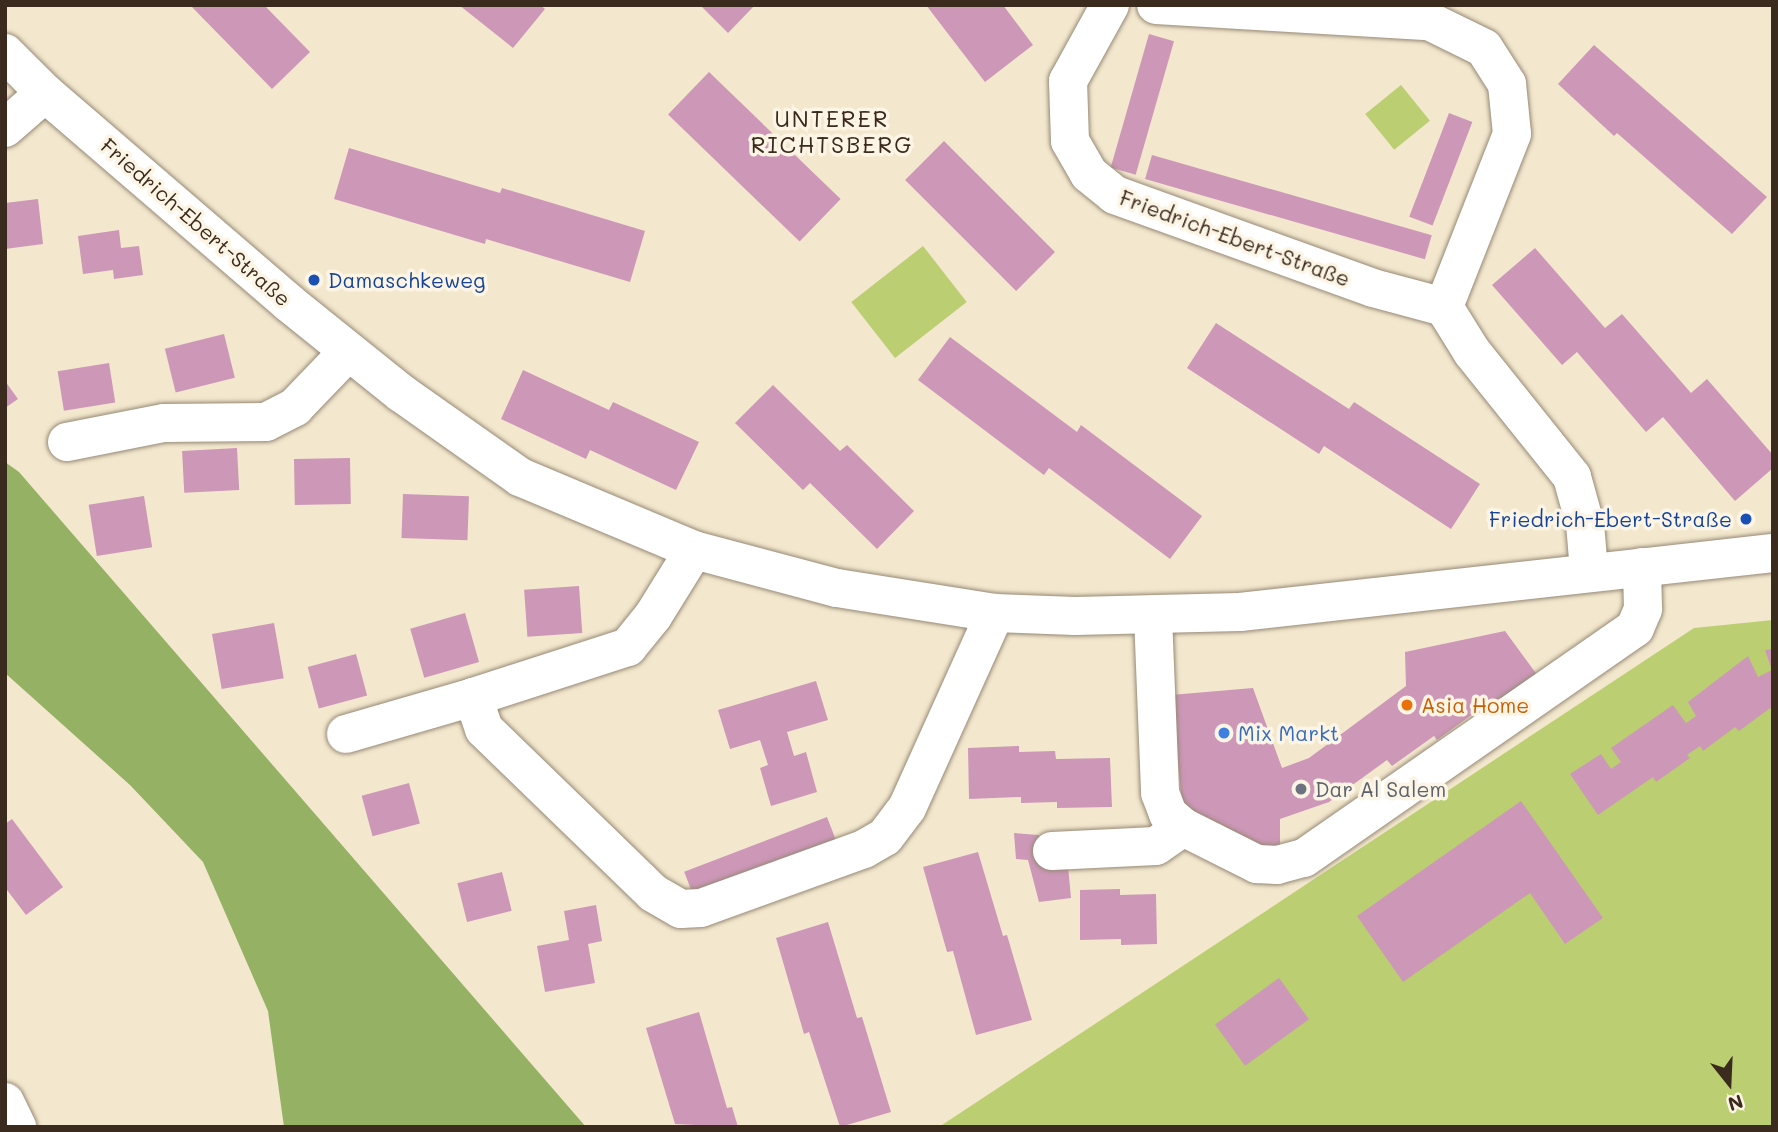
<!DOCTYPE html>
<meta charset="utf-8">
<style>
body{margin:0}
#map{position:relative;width:1778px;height:1132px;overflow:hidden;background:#f3e8ce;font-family:Mali,sans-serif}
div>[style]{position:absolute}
.green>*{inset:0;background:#bbce72;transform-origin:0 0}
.forest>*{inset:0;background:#94b164}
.building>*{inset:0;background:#cd97b8;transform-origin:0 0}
.roads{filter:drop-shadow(0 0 2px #978976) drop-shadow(0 0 2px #978976)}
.minor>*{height:38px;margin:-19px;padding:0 19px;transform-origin:19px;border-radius:19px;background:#fff}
.dots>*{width:19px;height:19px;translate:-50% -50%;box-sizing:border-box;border:4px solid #fcf5e5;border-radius:50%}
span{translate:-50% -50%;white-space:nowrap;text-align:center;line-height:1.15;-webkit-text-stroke:7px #fcf5e5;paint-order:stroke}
.street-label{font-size:21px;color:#3b2a1e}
.transit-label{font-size:21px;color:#164399}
.left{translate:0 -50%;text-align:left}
.right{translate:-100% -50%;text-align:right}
.food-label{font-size:21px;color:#c56008}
.shop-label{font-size:21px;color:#366cbe}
.worship-label{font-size:21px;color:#5b616d}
.neighbourhood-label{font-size:23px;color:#3b2a1e;letter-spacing:2px}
.frame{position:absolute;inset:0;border:7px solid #3b2a1e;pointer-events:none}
.north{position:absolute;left:1694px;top:1048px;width:70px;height:70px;-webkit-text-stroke:5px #fcf5e5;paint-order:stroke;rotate:162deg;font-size:19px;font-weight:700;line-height:28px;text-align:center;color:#3b2a1e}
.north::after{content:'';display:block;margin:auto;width:24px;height:32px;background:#3b2a1e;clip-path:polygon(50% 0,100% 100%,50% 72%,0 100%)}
</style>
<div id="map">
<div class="green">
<div style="left:1401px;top:85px;width:46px;height:46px;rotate:51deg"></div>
<div style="left:923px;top:246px;width:71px;height:91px;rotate:52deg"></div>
<div style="clip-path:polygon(1773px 620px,1773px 1127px,939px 1127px,1694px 628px)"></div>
</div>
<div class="forest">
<div style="clip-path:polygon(5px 462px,19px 472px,586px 1127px,284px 1127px,268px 1011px,203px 862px,130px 785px,5px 673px)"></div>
</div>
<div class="building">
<div style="clip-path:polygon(190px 5px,264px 5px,310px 52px,272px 89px)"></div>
<div style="clip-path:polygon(459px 5px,540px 5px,545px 9px,513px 48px)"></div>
<div style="clip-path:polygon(700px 5px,755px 5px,728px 33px)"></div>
<div style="clip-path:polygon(926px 5px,1003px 5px,1033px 45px,985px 82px)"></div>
<div style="left:1149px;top:34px;width:26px;height:139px;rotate:16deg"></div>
<div style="clip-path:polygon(1594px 45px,1767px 197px,1732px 234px,1617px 133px,1614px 136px,1558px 84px)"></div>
<div style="left:709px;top:72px;width:183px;height:59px;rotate:44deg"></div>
<div style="left:1449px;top:113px;width:25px;height:111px;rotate:21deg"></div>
<div style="left:944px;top:141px;width:157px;height:55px;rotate:45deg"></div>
<div style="clip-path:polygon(349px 148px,500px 193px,502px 188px,645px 231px,630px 282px,486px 239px,485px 244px,334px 199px)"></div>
<div style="left:1152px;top:155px;width:291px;height:25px;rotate:16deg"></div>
<div style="clip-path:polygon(38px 199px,43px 244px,5px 249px,5px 203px)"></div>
<div style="clip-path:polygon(119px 230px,121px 248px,139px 246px,143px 275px,114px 279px,113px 270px,83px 274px,78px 236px)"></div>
<div style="clip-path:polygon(1535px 248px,1605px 328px,1622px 314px,1691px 393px,1707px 379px,1773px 455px,1773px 468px,1735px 501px,1663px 417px,1646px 432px,1577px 352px,1562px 365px,1492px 285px)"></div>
<div style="clip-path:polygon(1216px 323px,1349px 409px,1354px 402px,1480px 484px,1451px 529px,1324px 446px,1319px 454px,1187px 368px)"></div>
<div style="left:224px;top:334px;width:45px;height:61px;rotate:76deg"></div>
<div style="clip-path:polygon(950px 337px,1077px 432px,1081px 425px,1202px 516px,1170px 559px,1049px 468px,1044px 475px,918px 380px)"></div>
<div style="left:109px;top:363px;width:40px;height:52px;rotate:81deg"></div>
<div style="clip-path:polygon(523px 370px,609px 410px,613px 402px,699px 442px,676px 490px,590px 450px,586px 459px,501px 419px)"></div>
<div style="clip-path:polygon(5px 381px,18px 399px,5px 408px)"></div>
<div style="clip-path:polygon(773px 385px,840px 451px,847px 445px,914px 511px,877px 549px,810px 483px,803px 490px,735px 423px)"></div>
<div style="left:237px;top:448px;width:42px;height:55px;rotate:87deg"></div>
<div style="left:350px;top:458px;width:46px;height:56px;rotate:89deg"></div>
<div style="left:403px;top:494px;width:66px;height:44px;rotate:2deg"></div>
<div style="left:144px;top:496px;width:52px;height:56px;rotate:81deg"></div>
<div style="left:579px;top:586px;width:47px;height:55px;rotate:86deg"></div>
<div style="left:465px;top:613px;width:51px;height:57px;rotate:74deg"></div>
<div style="left:274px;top:623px;width:56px;height:63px;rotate:80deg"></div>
<div style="clip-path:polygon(1505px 631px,1538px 676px,1496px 706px,1492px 700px,1437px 740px,1434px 736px,1392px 766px,1387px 760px,1329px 802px,1280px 819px,1280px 845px,1245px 845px,1183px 812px,1171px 695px,1253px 688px,1282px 768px,1309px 758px,1406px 686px,1405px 652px)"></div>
<div style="clip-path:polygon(1773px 649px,1773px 706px,1739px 731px,1735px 727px,1703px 751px,1700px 746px,1687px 755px,1690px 758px,1656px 782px,1653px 777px,1598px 815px,1570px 774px,1601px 754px,1611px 769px,1621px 762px,1611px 748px,1673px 705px,1686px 723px,1696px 716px,1688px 702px,1748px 656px,1758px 677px,1772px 670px,1765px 650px)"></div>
<div style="left:356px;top:654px;width:43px;height:50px;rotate:75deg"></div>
<div style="clip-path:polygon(816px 681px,828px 720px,787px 732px,794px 756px,806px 752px,817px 792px,771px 806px,760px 768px,768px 765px,760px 740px,730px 749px,718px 710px)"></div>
<div style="clip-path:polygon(1019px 746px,1019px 752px,1055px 751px,1056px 759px,1110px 758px,1112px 807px,1057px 808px,1057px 802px,1021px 803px,1021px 797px,969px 799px,968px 748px)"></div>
<div style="left:409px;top:783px;width:42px;height:49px;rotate:75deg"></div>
<div style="clip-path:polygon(1521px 801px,1603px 918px,1565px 944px,1530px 893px,1403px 982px,1357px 916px)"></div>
<div style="left:827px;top:817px;width:26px;height:153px;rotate:69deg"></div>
<div style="clip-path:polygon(12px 819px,63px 887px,26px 915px,7px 890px,5px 891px,5px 824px)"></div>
<div style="clip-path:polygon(1014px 833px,1039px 835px,1040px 857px,1068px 866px,1071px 898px,1039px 902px,1028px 860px,1016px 859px)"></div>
<div style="clip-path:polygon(978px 852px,1003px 936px,1007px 935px,1032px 1020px,976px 1035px,953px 951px,947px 952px,923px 867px)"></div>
<div style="left:502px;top:872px;width:40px;height:46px;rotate:76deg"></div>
<div style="clip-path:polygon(1120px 889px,1120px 895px,1156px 894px,1157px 944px,1121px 945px,1121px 939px,1080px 940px,1080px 890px)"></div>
<div style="clip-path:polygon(596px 905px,602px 941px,588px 944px,595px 983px,545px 992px,537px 946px,569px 940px,564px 911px)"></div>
<div style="clip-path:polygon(828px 922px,857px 1018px,862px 1017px,891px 1112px,840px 1127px,809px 1032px,804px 1034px,776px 938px)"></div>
<div style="left:1279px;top:978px;width:51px;height:79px;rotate:54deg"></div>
<div style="clip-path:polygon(699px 1012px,727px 1108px,732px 1107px,738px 1127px,675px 1124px,646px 1028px)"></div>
</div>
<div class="roads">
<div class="minor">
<div style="left:1110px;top:5px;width:87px;rotate:118.9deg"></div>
<div style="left:1068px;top:81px;width:60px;rotate:88.1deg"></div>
<div style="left:1070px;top:141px;width:38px;rotate:60deg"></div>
<div style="left:1089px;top:174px;width:33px;rotate:39deg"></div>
<div style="left:1115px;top:195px;width:274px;rotate:19.8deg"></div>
<div style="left:1373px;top:288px;width:73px;rotate:15deg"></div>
<div style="left:1444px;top:307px;width:53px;rotate:58.1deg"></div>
<div style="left:1472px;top:352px;width:160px;rotate:51.3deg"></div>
<div style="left:1572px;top:477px;width:49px;rotate:74.5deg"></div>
<div style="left:1585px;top:524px;width:47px;rotate:85.1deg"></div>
<div style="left:1156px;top:5px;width:273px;rotate:3.4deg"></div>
<div style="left:1429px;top:21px;width:61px;rotate:26.1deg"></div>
<div style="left:1484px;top:48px;width:43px;rotate:57.4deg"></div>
<div style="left:1507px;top:84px;width:50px;rotate:84.3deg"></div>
<div style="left:1512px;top:134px;width:186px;rotate:111.5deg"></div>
<div style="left:5px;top:53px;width:57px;rotate:45deg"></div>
<div style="left:45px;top:93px;width:322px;rotate:40.7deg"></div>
<div style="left:289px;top:303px;width:144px;rotate:38.8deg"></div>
<div style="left:401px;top:393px;width:146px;rotate:35.2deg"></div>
<div style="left:520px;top:477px;width:189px;rotate:22.8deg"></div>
<div style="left:694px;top:550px;width:148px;rotate:14.9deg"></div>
<div style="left:837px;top:588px;width:160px;rotate:9deg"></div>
<div style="left:995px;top:613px;width:80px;rotate:2.1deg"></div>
<div style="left:1075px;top:616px;width:165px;rotate:-1.4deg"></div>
<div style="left:1240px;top:612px;width:536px;rotate:-6.32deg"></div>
<div style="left:5px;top:128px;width:53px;rotate:-41.2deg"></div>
<div style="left:67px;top:442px;width:99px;rotate:-11.1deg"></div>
<div style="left:164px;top:423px;width:102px;rotate:-0.6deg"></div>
<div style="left:266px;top:422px;width:33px;rotate:-27deg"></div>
<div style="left:295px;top:407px;width:76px;rotate:-46.1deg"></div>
<div style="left:694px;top:550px;width:78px;rotate:121.8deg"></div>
<div style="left:653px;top:616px;width:40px;rotate:129deg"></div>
<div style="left:628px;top:647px;width:163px;rotate:162.1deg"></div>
<div style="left:473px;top:697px;width:34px;rotate:71deg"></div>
<div style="left:484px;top:729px;width:235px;rotate:44.1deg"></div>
<div style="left:653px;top:893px;width:32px;rotate:30deg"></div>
<div style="left:681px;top:909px;width:20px;rotate:-3deg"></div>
<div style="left:701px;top:908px;width:173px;rotate:-19.9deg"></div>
<div style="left:864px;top:849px;width:24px;rotate:-30deg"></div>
<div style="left:885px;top:837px;width:36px;rotate:-53deg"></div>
<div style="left:907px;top:808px;width:214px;rotate:-65.7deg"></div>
<div style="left:1153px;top:616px;width:177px;rotate:87.7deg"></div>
<div style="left:1160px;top:793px;width:22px;rotate:69deg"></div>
<div style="left:1168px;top:814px;width:20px;rotate:41deg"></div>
<div style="left:1183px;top:827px;width:83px;rotate:26.6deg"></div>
<div style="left:1257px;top:864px;width:20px;rotate:3deg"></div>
<div style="left:1277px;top:865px;width:28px;rotate:-15deg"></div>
<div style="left:1304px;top:858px;width:403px;rotate:-34.8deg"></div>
<div style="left:1635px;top:628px;width:21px;rotate:-67deg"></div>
<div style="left:1643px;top:609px;width:42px;rotate:-91.4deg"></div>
<div style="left:346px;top:734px;width:132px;rotate:-16.2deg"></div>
<div style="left:1052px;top:851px;width:104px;rotate:-2.8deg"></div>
<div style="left:1156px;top:846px;width:33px;rotate:-35deg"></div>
<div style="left:5px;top:1102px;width:28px;rotate:64deg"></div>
</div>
</div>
<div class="dots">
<div style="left:314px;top:280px;background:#1a4fb4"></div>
<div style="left:1746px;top:519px;background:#1a4fb4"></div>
<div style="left:1407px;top:705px;background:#e8710a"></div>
<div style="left:1224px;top:733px;background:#3f7fe0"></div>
<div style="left:1301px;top:789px;background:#6b7280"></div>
</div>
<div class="street-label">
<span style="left:196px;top:222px;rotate:41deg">Friedrich-Ebert-Straße</span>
<span style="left:1235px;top:238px;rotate:20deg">Friedrich-Ebert-Straße</span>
</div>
<div class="transit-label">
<span class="left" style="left:328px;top:280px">Damaschkeweg</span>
<span class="right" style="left:1732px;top:519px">Friedrich-Ebert-Straße</span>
</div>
<div class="food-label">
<span class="left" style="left:1421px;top:705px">Asia Home</span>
</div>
<div class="shop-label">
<span class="left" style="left:1238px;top:733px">Mix Markt</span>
</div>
<div class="worship-label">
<span class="left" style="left:1315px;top:789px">Dar Al Salem</span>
</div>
<div class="neighbourhood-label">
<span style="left:832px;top:131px">UNTERER<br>RICHTSBERG</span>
</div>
<div class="frame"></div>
<div class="north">N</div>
</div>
